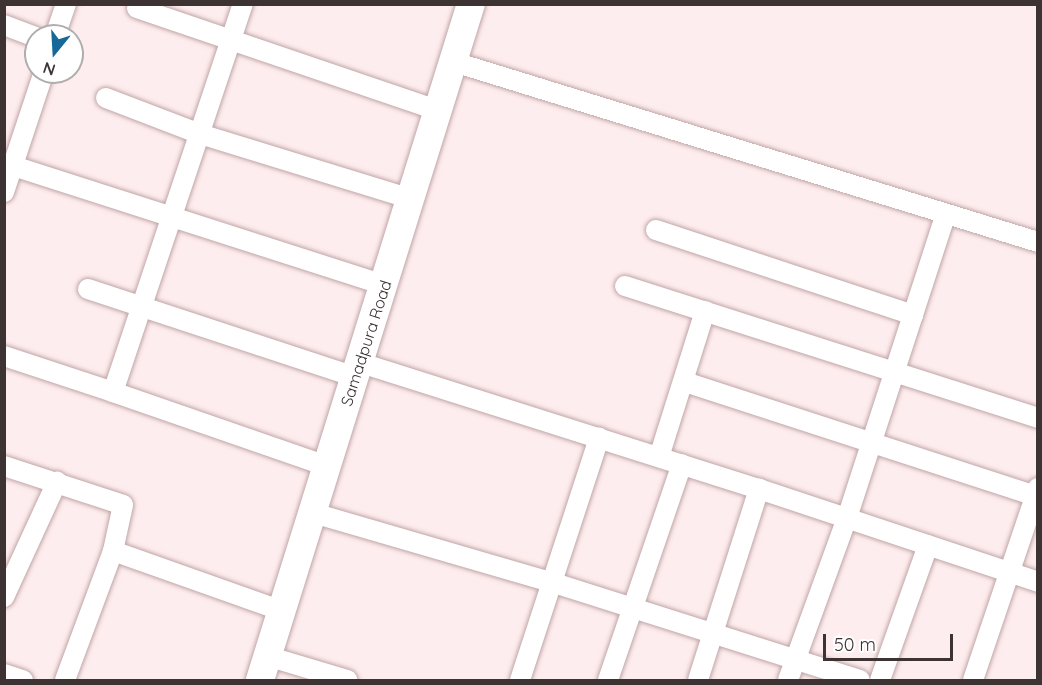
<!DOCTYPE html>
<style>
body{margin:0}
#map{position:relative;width:1042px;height:685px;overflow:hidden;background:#feedee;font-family:Quicksand,sans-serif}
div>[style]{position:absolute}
.roads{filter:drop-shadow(0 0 2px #c0a5a7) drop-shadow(0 0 2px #c0a5a7)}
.street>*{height:20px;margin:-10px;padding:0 10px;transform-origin:10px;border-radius:10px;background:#fff}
.secondary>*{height:28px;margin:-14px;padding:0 14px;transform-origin:14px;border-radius:14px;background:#fff}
span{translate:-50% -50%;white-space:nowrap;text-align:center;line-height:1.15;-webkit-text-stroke:6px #fff;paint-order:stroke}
.street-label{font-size:16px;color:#3d3333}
.frame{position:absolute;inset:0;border:6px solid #3d3333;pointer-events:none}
.north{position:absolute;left:24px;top:24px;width:60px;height:60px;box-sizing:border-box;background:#fff;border:2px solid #b1adad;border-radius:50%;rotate:198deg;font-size:16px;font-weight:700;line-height:24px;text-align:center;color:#3d3333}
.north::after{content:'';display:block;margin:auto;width:21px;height:27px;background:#166899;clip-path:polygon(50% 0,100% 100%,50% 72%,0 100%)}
.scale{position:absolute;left:823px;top:634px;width:130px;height:27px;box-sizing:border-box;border:3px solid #3d3333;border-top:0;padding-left:8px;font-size:18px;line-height:21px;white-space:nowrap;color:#3d3333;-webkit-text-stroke:4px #fff;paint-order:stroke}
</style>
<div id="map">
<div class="roads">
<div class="street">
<div style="left:137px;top:8px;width:319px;rotate:18.8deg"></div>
<div style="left:4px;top:25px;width:34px;rotate:21deg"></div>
<div style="left:55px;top:36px;width:34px;rotate:-71deg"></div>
<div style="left:454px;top:62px;width:611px;rotate:17.13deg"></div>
<div style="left:106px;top:98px;width:101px;rotate:21deg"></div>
<div style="left:200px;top:134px;width:221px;rotate:17.1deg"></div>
<div style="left:4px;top:163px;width:400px;rotate:17.8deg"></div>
<div style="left:4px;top:192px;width:126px;rotate:-71.6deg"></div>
<div style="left:656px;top:230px;width:271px;rotate:18.3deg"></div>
<div style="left:625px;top:286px;width:434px;rotate:17.7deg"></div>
<div style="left:88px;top:289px;width:279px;rotate:18.2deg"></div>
<div style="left:4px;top:356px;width:115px;rotate:18.3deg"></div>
<div style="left:113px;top:392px;width:409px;rotate:-71.5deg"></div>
<div style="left:358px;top:362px;width:421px;rotate:17.6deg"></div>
<div style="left:759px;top:489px;width:294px;rotate:18.4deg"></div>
<div style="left:685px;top:382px;width:368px;rotate:18deg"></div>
<div style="left:113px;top:392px;width:226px;rotate:19.1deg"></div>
<div style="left:659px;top:457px;width:153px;rotate:-72.5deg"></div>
<div style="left:4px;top:466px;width:125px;rotate:18.1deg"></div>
<div style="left:123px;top:505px;width:47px;rotate:102.3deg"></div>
<div style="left:113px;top:551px;width:138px;rotate:110.4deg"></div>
<div style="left:313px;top:513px;width:248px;rotate:16.2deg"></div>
<div style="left:551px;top:582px;width:324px;rotate:17.6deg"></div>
<div style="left:113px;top:551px;width:179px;rotate:19.5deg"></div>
<div style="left:4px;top:597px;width:127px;rotate:-65.3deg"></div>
<div style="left:267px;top:656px;width:84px;rotate:16.7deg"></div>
<div style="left:4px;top:674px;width:20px;rotate:18deg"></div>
<div style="left:520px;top:680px;width:255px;rotate:-71.9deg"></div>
<div style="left:608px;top:680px;width:228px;rotate:-71.1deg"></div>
<div style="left:698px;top:680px;width:201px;rotate:-72.3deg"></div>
<div style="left:788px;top:680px;width:172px;rotate:-70deg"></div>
<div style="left:847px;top:518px;width:320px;rotate:-72deg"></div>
<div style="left:880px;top:680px;width:143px;rotate:-70.4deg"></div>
<div style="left:973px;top:680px;width:203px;rotate:-71.3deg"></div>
</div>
<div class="secondary">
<div style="left:260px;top:680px;width:708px;rotate:-72.67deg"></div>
</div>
</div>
<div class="street-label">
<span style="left:366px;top:343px;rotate:-72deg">Samadpura Road</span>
</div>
<div class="frame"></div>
<div class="north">N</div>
<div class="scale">50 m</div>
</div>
